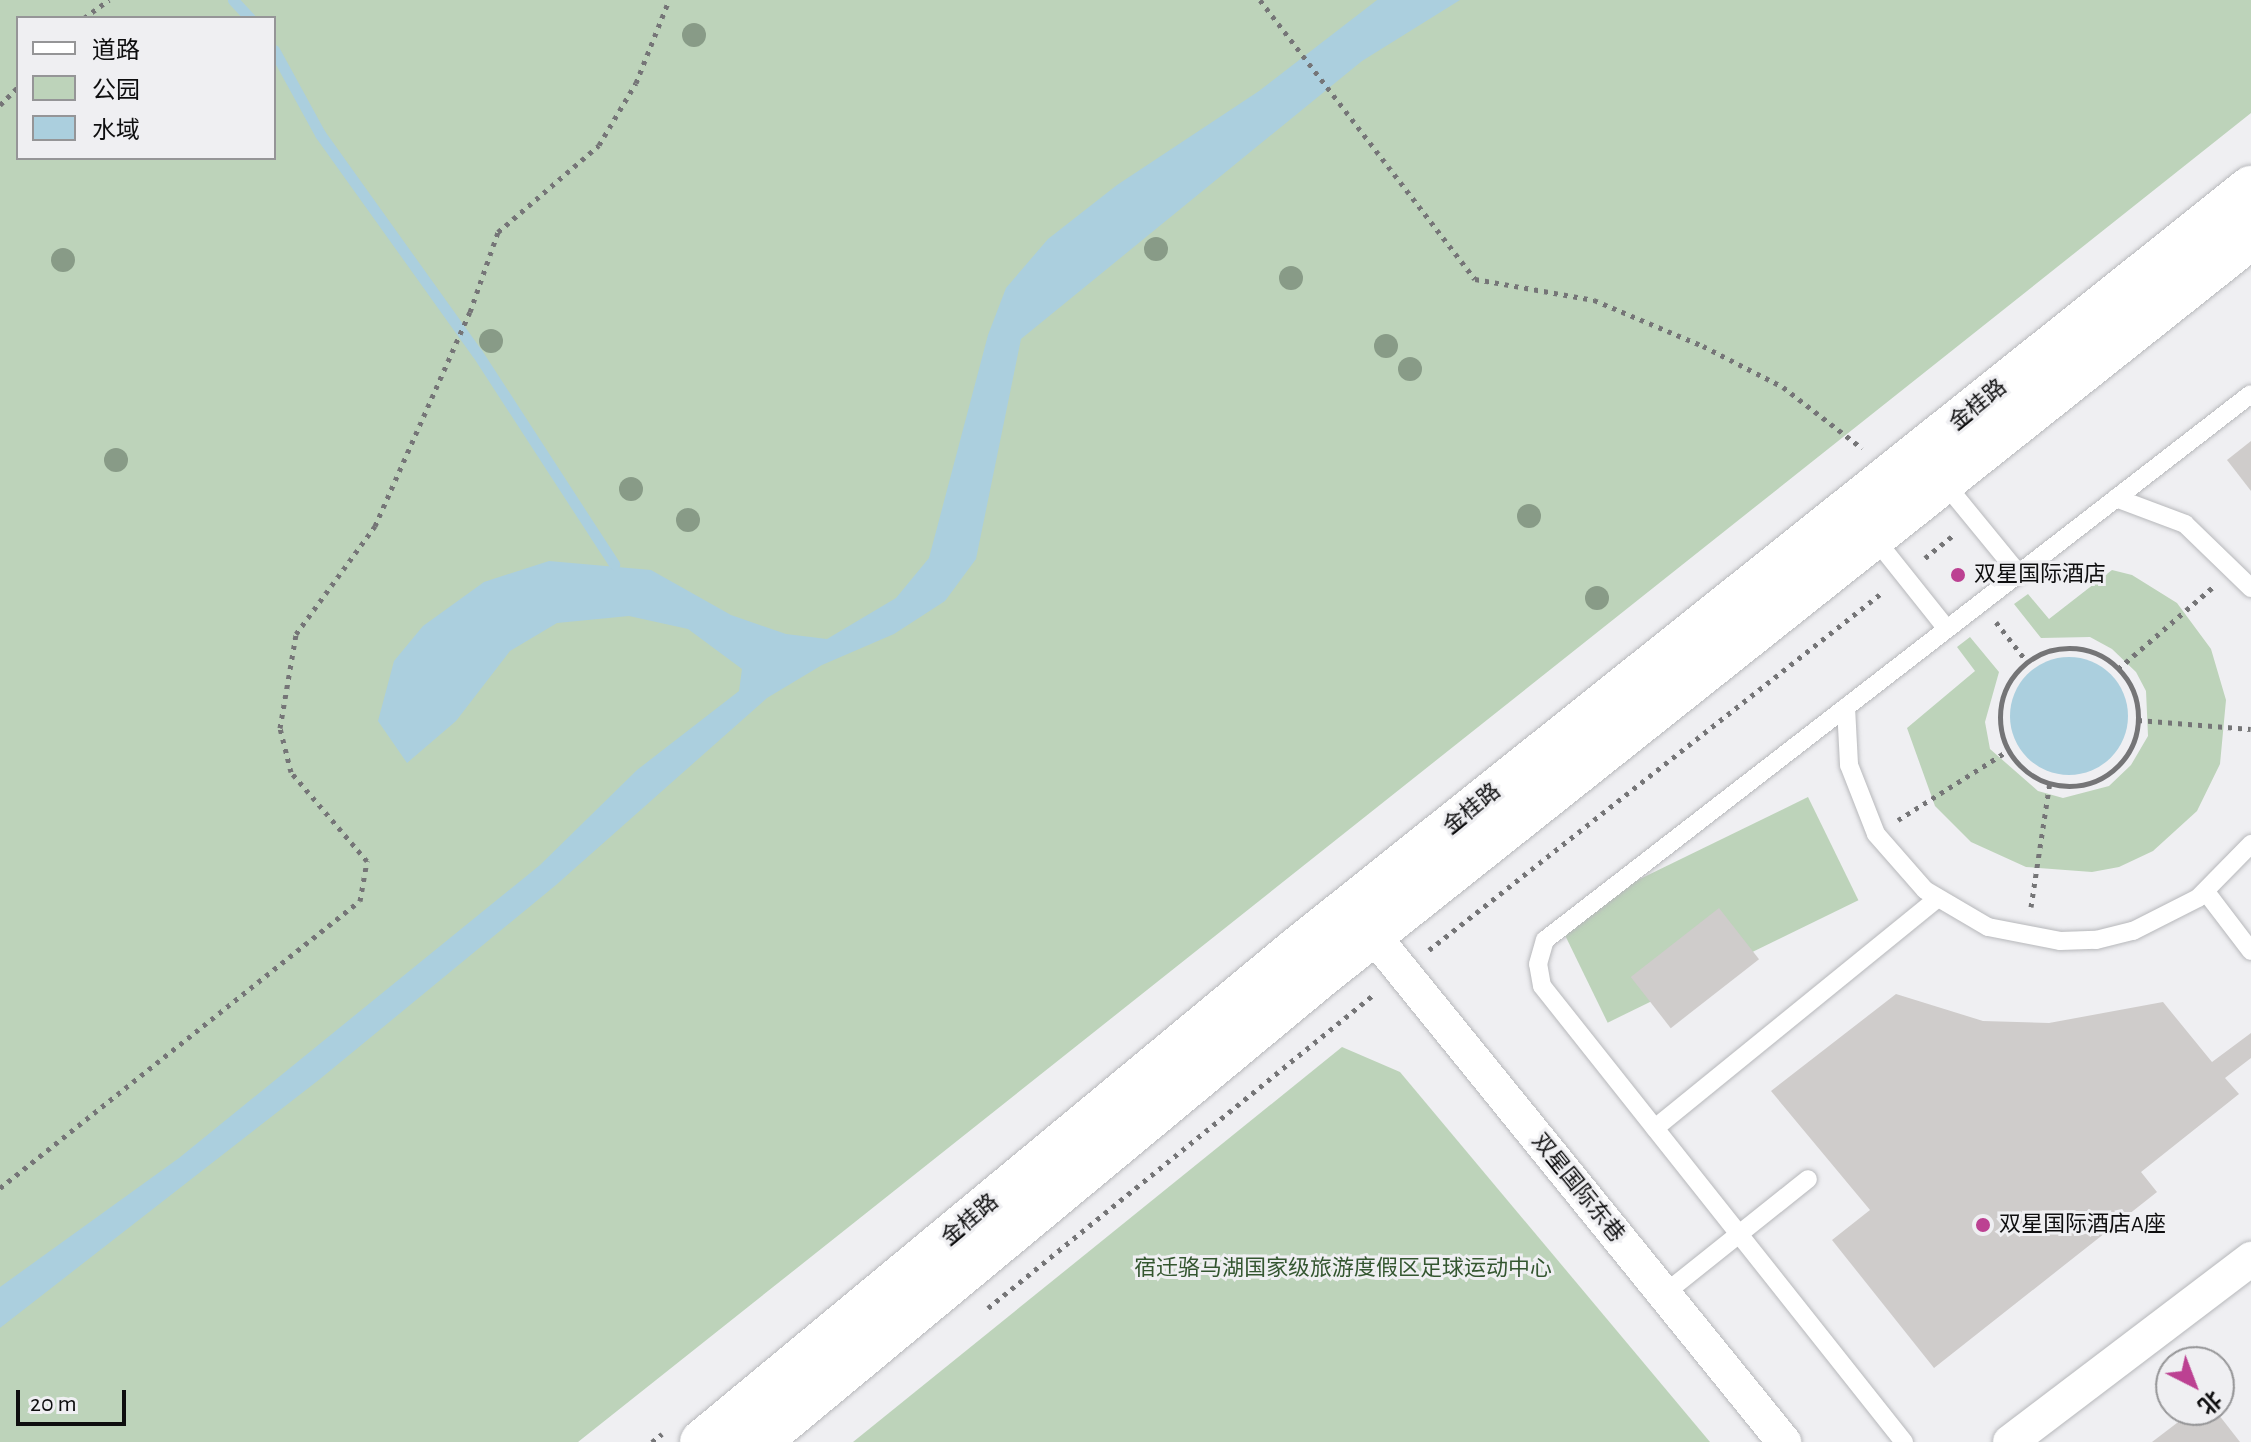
<!DOCTYPE html>
<meta charset="utf-8">
<style>
body{margin:0}
#map{position:relative;width:2251px;height:1442px;overflow:hidden;background:#efeff2;font-family:"Alegreya Sans","Noto Sans SC",sans-serif}
div>[style]{position:absolute}
.green>*{inset:0;background:#bdd3ba;transform-origin:0 0}
.water>*{inset:0;background:#abcfde}
.round{border-radius:50%}
.stream>*{height:11px;margin:-5.5px;padding:0 5.5px;transform-origin:5.5px;border-radius:5.5px;background:#abcfde}
.building>*{inset:0;background:#cfcccb;transform-origin:0 0}
.path>*{height:5px;margin-top:-2.5px;transform-origin:0;background:repeating-linear-gradient(90deg,#757577 0 4px,transparent 0 10px)}
.path>.ring{margin:-2.5px;padding:0;box-sizing:content-box;background:none;border:5px solid #757577;border-radius:50%}
.roads{filter:drop-shadow(0 0 2px #b7b8bb) drop-shadow(0 0 2px #b7b8bb)}
.service>*{height:18px;margin:-9px;padding:0 9px;transform-origin:9px;border-radius:9px;background:#fff}
.minor>*{height:34px;margin:-17px;padding:0 17px;transform-origin:17px;border-radius:17px;background:#fff}
.tertiary>*{height:44px;margin:-22px;padding:0 22px;transform-origin:22px;border-radius:22px;background:#fff}
.trees>*{width:24px;height:24px;margin:-12px;border-radius:50%;background:#889b87}
.dots>*{width:22px;height:22px;translate:-50% -50%;box-sizing:border-box;border:4px solid #efeff2;border-radius:50%}
span{translate:-50% -50%;white-space:nowrap;text-align:center;line-height:1.15;-webkit-text-stroke:6px #efeff2;paint-order:stroke}
.street-label{font-size:22px;color:#0e0e0f}
.poi-label{font-size:22px;color:#0e0e0f}
.left{translate:0 -50%;text-align:left}
.park-label{font-size:22px;color:#345630}
.legend{position:absolute;left:16px;top:16px;width:260px;height:144px;box-sizing:border-box;background:#efeff2;border:2px solid #959597;margin:0;padding:10px 14px;list-style:none;font-size:24px;color:#0e0e0f}
.legend li{display:flex;align-items:center;gap:16px;height:40px}
.legend b{width:40px;border:2px solid #959597}
.north{position:absolute;left:2155px;top:1346px;width:80px;height:80px;box-sizing:border-box;background:#efeff2;border:2px solid #959597;border-radius:50%;rotate:138deg;font-size:22px;font-weight:700;line-height:32px;text-align:center;color:#0e0e0f}
.north::after{content:'';display:block;margin:auto;width:28px;height:36px;background:#bc4192;clip-path:polygon(50% 0,100% 100%,50% 72%,0 100%)}
.scale{position:absolute;left:16px;top:1390px;width:110px;height:36px;box-sizing:border-box;border:4px solid #0e0e0f;border-top:0;padding-left:10px;font-size:24px;line-height:28px;white-space:nowrap;color:#0e0e0f;-webkit-text-stroke:6px #efeff2;paint-order:stroke}
</style>
<div id="map">
<div class="green">
<div style="clip-path:polygon(evenodd,0 0,2251px 0,2251px 113px,578px 1442px,0 1442px,0 0,18px 18px,274px 18px,274px 158px,18px 158px,18px 18px)"></div>
<div style="clip-path:polygon(2112px 570px,2132px 575px,2177px 603px,2211px 649px,2226px 700px,2220px 764px,2197px 811px,2153px 851px,2119px 867px,2092px 872px,2026px 867px,1971px 842px,1935px 806px,1907px 728px,1975px 671px,1957px 647px,1970px 637px,1999px 672px,1985px 722px,1990px 749px,2038px 791px,2063px 798px,2109px 786px,2131px 765px,2148px 736px,2146px 691px,2136px 672px,2112px 649px,2090px 637px,2041px 638px,2014px 604px,2028px 594px,2049px 619px)"></div>
<div style="left:1808px;top:797px;width:115px;height:279px;rotate:64deg"></div>
<div style="clip-path:polygon(1342px 1047px,1400px 1072px,1710px 1442px,853px 1442px)"></div>
</div>
<div class="water">
<div style="clip-path:polygon(1377px 0,1460px 0,1362px 61px,1021px 339px,976px 559px,945px 601px,894px 634px,822px 665px,767px 698px,556px 885px,320px 1079px,0 1328px,0 1287px,179px 1158px,540px 865px,637px 770px,739px 691px,742px 669px,688px 629px,629px 616px,557px 623px,510px 651px,456px 721px,407px 763px,378px 721px,394px 661px,423px 626px,484px 582px,549px 561px,651px 570px,731px 615px,786px 634px,827px 639px,896px 598px,929px 558px,988px 335px,1006px 288px,1048px 239px,1117px 185px,1259px 91px)"></div>
<div class="round" style="left:2010px;top:657px;width:118px;height:118px"></div>
</div>
<div class="stream">
<div style="left:233px;top:0;width:25px;rotate:47deg"></div>
<div style="left:274px;top:50px;width:96px;rotate:61.3deg"></div>
<div style="left:320px;top:134px;width:269px;rotate:54.4deg"></div>
<div style="left:477px;top:353px;width:252px;rotate:57deg"></div>
</div>
<div class="building">
<div style="clip-path:polygon(2251px 441px,2251px 491px,2227px 460px)"></div>
<div style="left:1719px;top:908px;width:65px;height:112px;rotate:52deg"></div>
<div style="clip-path:polygon(1896px 994px,1983px 1021px,2049px 1023px,2163px 1002px,2212px 1062px,2251px 1033px,2251px 1058px,2225px 1078px,2239px 1094px,2141px 1172px,2157px 1192px,1934px 1368px,1832px 1240px,1870px 1210px,1771px 1091px)"></div>
<div style="clip-path:polygon(2194px 1410px,2215px 1410px,2240px 1442px,2152px 1442px)"></div>
</div>
<div class="path">
<div style="left:1260px;top:0;width:352px;rotate:52.4deg"></div>
<div style="left:1475px;top:279px;width:121px;rotate:10deg"></div>
<div style="left:1594px;top:300px;width:118px;rotate:22.9deg"></div>
<div style="left:1703px;top:346px;width:90px;rotate:27.1deg"></div>
<div style="left:1783px;top:387px;width:100px;rotate:37.7deg"></div>
<div style="left:84px;top:18px;width:31px;rotate:-36deg"></div>
<div style="left:0;top:105px;width:25px;rotate:-45deg"></div>
<div style="left:1925px;top:558px;width:38px;rotate:-39deg"></div>
<div style="left:1996px;top:622px;width:52px;rotate:52deg"></div>
<div class="ring" style="left:2000px;top:648px;width:133px;height:133px"></div>
<div style="left:2118px;top:669px;width:127px;rotate:-40.8deg"></div>
<div style="left:2138px;top:720px;width:113px;rotate:4.6deg"></div>
<div style="left:1898px;top:820px;width:131px;rotate:-32.2deg"></div>
<div style="left:2031px;top:907px;width:126px;rotate:-81.4deg"></div>
<div style="left:1429px;top:950px;width:578px;rotate:-38.26deg"></div>
<div style="left:0;top:1188px;width:460px;rotate:-38.6deg"></div>
<div style="left:360px;top:901px;width:41px;rotate:-80.1deg"></div>
<div style="left:367px;top:861px;width:117px;rotate:-130.5deg"></div>
<div style="left:291px;top:772px;width:45px;rotate:-104deg"></div>
<div style="left:280px;top:728px;width:95px;rotate:-80.3deg"></div>
<div style="left:296px;top:634px;width:134px;rotate:-53.8deg"></div>
<div style="left:375px;top:526px;width:234px;rotate:-66.1deg"></div>
<div style="left:470px;top:312px;width:85px;rotate:-70.7deg"></div>
<div style="left:498px;top:232px;width:133px;rotate:-40.7deg"></div>
<div style="left:599px;top:145px;width:72px;rotate:-59.2deg"></div>
<div style="left:636px;top:83px;width:89px;rotate:-68.3deg"></div>
<div style="left:988px;top:1308px;width:498px;rotate:-39.1deg"></div>
<div style="left:652px;top:1442px;width:13px;rotate:-39deg"></div>
</div>
<div class="roads">
<div class="service">
<div style="left:1942px;top:480px;width:122px;rotate:50.7deg"></div>
<div style="left:2116px;top:498px;width:74px;rotate:20.6deg"></div>
<div style="left:2185px;top:524px;width:92px;rotate:44.1deg"></div>
<div style="left:1872px;top:535px;width:120px;rotate:51.4deg"></div>
<div style="left:1846px;top:707px;width:58px;rotate:87deg"></div>
<div style="left:1849px;top:765px;width:74px;rotate:68.6deg"></div>
<div style="left:1876px;top:834px;width:74px;rotate:48.8deg"></div>
<div style="left:1925px;top:890px;width:73px;rotate:30.4deg"></div>
<div style="left:1988px;top:927px;width:73px;rotate:11deg"></div>
<div style="left:2060px;top:941px;width:36px;rotate:-2deg"></div>
<div style="left:2096px;top:940px;width:38px;rotate:-14deg"></div>
<div style="left:2133px;top:931px;width:73px;rotate:-26.9deg"></div>
<div style="left:2198px;top:898px;width:76px;rotate:-45.5deg"></div>
<div style="left:2206px;top:892px;width:74px;rotate:52.7deg"></div>
<div style="left:1655px;top:1128px;width:363px;rotate:-39.1deg"></div>
<div style="left:1664px;top:1294px;width:184px;rotate:-38.6deg"></div>
<div style="left:1904px;top:1442px;width:582px;rotate:-128.44deg"></div>
<div style="left:1542px;top:986px;width:22px;rotate:-100deg"></div>
<div style="left:1538px;top:964px;width:25px;rotate:-74deg"></div>
<div style="left:1545px;top:940px;width:892px;rotate:-37.72deg"></div>
</div>
<div class="minor">
<div style="left:1373px;top:935px;width:653px;rotate:50.97deg"></div>
<div style="left:2010px;top:1442px;width:303px;rotate:-37.2deg"></div>
</div>
<div class="tertiary">
<div style="left:702px;top:1442px;width:771px;rotate:-39.63deg"></div>
<div style="left:1296px;top:950px;width:1222px;rotate:-38.59deg"></div>
<div style="left:758px;top:1442px;width:729px;rotate:-39.65deg"></div>
<div style="left:1319px;top:977px;width:1190px;rotate:-38.45deg"></div>
</div>
</div>
<div class="trees">
<div style="left:694px;top:35px"></div>
<div style="left:1156px;top:249px"></div>
<div style="left:63px;top:260px"></div>
<div style="left:1291px;top:278px"></div>
<div style="left:491px;top:341px"></div>
<div style="left:1386px;top:346px"></div>
<div style="left:1410px;top:369px"></div>
<div style="left:116px;top:460px"></div>
<div style="left:631px;top:489px"></div>
<div style="left:1529px;top:516px"></div>
<div style="left:688px;top:520px"></div>
<div style="left:1597px;top:598px"></div>
</div>
<div class="dots">
<div style="left:1958px;top:575px;background:#bc4192"></div>
<div style="left:1983px;top:1225px;background:#bc4192"></div>
</div>
<div class="street-label">
<span style="left:1978px;top:405px;rotate:-39deg">金桂路</span>
<span style="left:1472px;top:809px;rotate:-39deg">金桂路</span>
<span style="left:1578px;top:1188px;rotate:51deg">双星国际东巷</span>
<span style="left:970px;top:1220px;rotate:-40deg">金桂路</span>
</div>
<div class="poi-label">
<span class="left" style="left:1974px;top:575px">双星国际酒店</span>
<span class="left" style="left:1999px;top:1225px">双星国际酒店A座</span>
</div>
<div class="park-label">
<span style="left:1343px;top:1269px">宿迁骆马湖国家级旅游度假区足球运动中心</span>
</div>
<ul class="legend">
<li><b style="height:10px;background:#fff"></b>道路</li>
<li><b style="height:22px;background:#bdd3ba"></b>公园</li>
<li><b style="height:22px;background:#abcfde"></b>水域</li>
</ul>
<div class="north">北</div>
<div class="scale">20 m</div>
</div>
